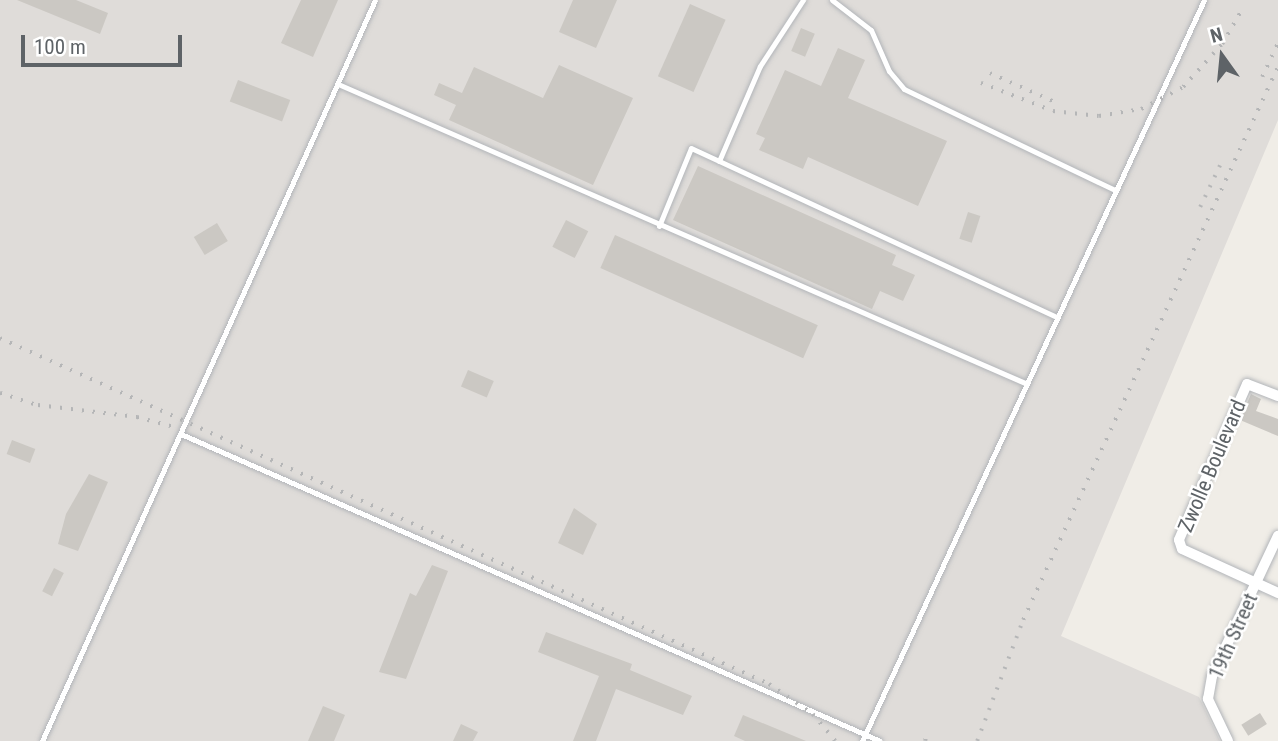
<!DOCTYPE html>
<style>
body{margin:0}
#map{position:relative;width:1278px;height:741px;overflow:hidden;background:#f0ede7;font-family:"Roboto Condensed",sans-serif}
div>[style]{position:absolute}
.industrial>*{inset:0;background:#dfdcd9}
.building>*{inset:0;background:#cbc8c3;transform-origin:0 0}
.roads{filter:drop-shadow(0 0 2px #b2b5b9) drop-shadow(0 0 2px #b2b5b9)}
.lane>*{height:5px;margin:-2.5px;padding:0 2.5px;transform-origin:2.5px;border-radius:2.5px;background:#fff}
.street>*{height:10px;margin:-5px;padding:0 5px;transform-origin:5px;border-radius:5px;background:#fff}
.rail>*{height:3.5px;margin-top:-1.75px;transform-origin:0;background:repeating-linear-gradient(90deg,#b5b6b7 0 2px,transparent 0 11px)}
span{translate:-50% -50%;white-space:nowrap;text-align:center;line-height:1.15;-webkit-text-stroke:5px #fff;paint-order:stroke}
.street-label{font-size:21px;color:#5e6367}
.north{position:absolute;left:1187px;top:21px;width:70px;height:70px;-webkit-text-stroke:5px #fff;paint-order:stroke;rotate:345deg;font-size:19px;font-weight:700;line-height:28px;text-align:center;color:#5e6367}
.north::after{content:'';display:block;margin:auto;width:24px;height:32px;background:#5e6367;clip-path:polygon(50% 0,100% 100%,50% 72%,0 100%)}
.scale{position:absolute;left:21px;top:35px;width:161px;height:32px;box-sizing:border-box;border:4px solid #5e6367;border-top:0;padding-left:9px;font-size:21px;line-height:24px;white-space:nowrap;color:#5e6367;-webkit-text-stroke:5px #fff;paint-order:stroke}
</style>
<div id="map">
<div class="industrial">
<div style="clip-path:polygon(0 0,1278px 0,1278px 120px,1061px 636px,1199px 697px,1220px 741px,0 741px)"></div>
</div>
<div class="building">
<div style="clip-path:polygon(17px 0,76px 0,108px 13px,100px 34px)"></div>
<div style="clip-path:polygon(301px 0,338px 0,313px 57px,281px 43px)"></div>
<div style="clip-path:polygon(573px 0,617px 0,596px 48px,559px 32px)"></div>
<div style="left:690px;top:4px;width:39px;height:79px;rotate:24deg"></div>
<div style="left:801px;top:28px;width:15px;height:25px;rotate:23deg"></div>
<div style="clip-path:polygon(838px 48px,865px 60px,848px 98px,947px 141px,918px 206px,808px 157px,803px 169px,759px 150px,765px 138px,756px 134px,785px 70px,821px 86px)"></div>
<div style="clip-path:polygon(559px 65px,633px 98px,593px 185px,449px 120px,456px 105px,434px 95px,439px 83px,462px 93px,474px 67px,543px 98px)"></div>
<div style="left:238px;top:80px;width:56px;height:23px;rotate:21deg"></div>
<div style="clip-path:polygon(698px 166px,896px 255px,892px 265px,915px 275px,903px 301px,880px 291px,872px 309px,673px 220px)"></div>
<div style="left:968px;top:212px;width:13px;height:28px;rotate:18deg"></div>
<div style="left:566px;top:220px;width:25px;height:30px;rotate:27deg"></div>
<div style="left:217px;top:223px;width:21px;height:27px;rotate:59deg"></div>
<div style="left:615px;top:235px;width:222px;height:36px;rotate:24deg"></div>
<div style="left:468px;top:370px;width:28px;height:18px;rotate:23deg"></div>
<div style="clip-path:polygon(1251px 394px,1261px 399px,1256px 411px,1278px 419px,1278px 436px,1240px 420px)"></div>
<div style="left:12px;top:440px;width:25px;height:15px;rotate:21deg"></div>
<div style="clip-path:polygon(89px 474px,108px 482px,78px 551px,58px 544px,66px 514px)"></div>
<div style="clip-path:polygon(574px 508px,597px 524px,583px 555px,558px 543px)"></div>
<div style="clip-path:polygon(432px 565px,448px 571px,406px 679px,379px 672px,410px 593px,416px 596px)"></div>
<div style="left:54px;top:568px;width:11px;height:26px;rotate:27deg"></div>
<div style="clip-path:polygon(546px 632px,632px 664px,630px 670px,692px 696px,683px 715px,616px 689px,596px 741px,573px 741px,599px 676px,538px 652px)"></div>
<div style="clip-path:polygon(323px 706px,345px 715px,334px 741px,308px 741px)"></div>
<div style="left:1260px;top:713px;width:13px;height:22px;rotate:58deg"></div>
<div style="clip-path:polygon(743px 715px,806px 741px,745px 741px,734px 736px)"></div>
<div style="clip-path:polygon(461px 724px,478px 732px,473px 741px,453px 741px)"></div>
</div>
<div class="roads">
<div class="lane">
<div style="left:832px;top:0;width:49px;rotate:37.6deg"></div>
<div style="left:871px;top:30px;width:45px;rotate:66.3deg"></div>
<div style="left:889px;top:71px;width:23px;rotate:50deg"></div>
<div style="left:904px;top:89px;width:234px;rotate:25.6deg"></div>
<div style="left:338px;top:84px;width:749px;rotate:23.52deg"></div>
<div style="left:719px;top:161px;width:103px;rotate:-66.7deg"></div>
<div style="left:760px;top:66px;width:79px;rotate:-56.9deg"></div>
<div style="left:659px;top:226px;width:84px;rotate:-67.7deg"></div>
<div style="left:691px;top:148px;width:401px;rotate:24.8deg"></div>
<div style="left:181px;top:434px;width:763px;rotate:23.71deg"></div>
<div style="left:42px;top:741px;width:812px;rotate:-65.8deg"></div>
<div style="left:862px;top:741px;width:816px;rotate:-65.22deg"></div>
</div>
<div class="street">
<div style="left:1278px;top:396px;width:33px;rotate:-159deg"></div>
<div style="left:1247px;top:384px;width:170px;rotate:113.6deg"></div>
<div style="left:1179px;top:540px;width:9px;rotate:72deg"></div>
<div style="left:1182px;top:549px;width:106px;rotate:24.6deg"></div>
<div style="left:1228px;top:741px;width:47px;rotate:-115.5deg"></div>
<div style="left:1208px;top:699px;width:23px;rotate:-80deg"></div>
<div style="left:1212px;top:676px;width:155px;rotate:-64.8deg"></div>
</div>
</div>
<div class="rail">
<div style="left:990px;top:73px;width:73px;rotate:24.1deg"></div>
<div style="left:1262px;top:77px;width:38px;rotate:-65deg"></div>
<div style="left:981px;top:83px;width:77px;rotate:21.3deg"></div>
<div style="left:1053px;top:111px;width:46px;rotate:6.2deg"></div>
<div style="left:1099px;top:116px;width:43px;rotate:-9.5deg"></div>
<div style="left:1141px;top:109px;width:47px;rotate:-27.6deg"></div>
<div style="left:1183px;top:87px;width:58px;rotate:-47.8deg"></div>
<div style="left:1222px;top:44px;width:38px;rotate:-60deg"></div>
<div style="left:1200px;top:207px;width:49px;rotate:-64.5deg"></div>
<div style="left:0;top:338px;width:843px;rotate:24.22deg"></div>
<div style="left:769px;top:684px;width:53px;rotate:34.3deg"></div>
<div style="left:813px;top:714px;width:35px;rotate:50deg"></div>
<div style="left:0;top:393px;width:40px;rotate:18deg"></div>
<div style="left:38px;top:405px;width:100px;rotate:6.9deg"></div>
<div style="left:137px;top:417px;width:39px;rotate:15deg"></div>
<div style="left:925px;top:741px;width:6px;rotate:-81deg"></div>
<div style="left:977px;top:741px;width:129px;rotate:-69.2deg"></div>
<div style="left:1023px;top:620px;width:610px;rotate:-65.28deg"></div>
</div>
<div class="street-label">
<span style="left:1212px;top:466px;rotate:-67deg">Zwolle Boulevard</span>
<span style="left:1233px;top:636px;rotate:-66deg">19th Street</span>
</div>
<div class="north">N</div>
<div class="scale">100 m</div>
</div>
